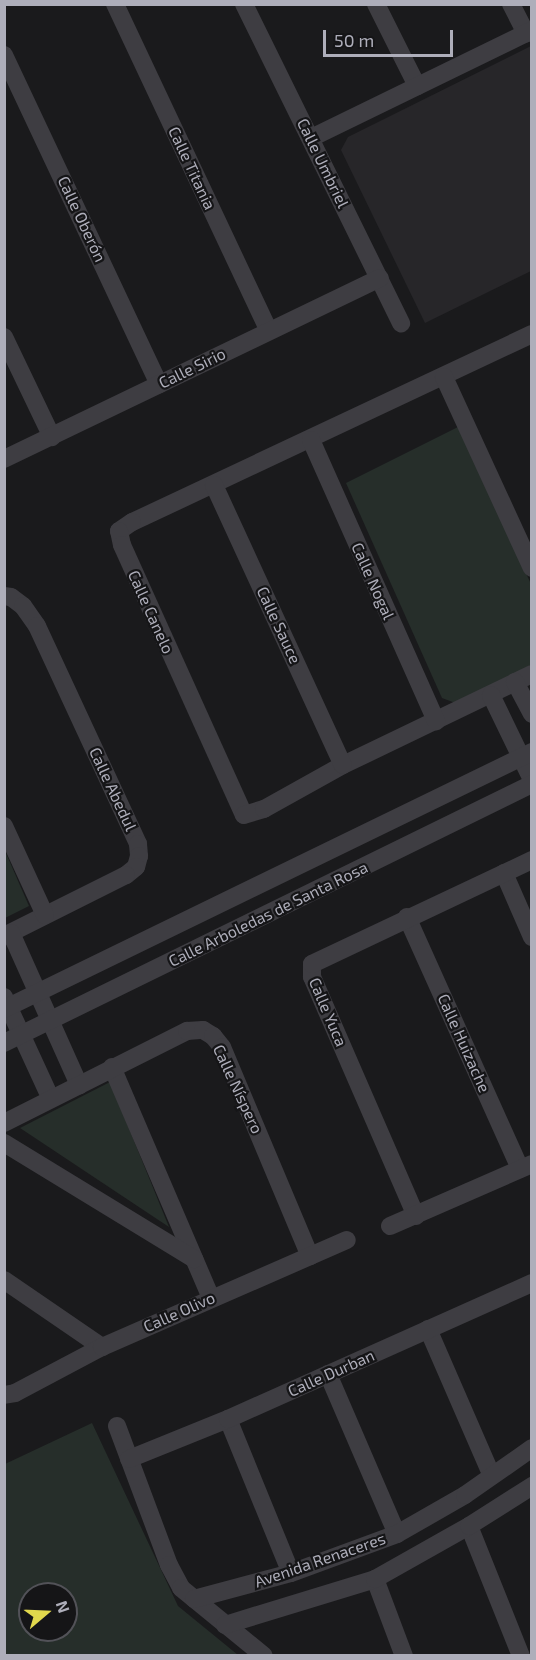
<!DOCTYPE html>
<meta charset="utf-8">
<style>
body{margin:0}
#map{position:relative;width:536px;height:1660px;overflow:hidden;background:#1a1a1c;font-family:"Exo 2",sans-serif}
div>[style]{position:absolute}
.built>*{inset:0;background:#272629}
.green>*{inset:0;background:#262e2a}
.street>*{height:18px;margin:-9px;padding:0 9px;transform-origin:9px;border-radius:9px;background:#3e3d42}
span{translate:-50% -50%;white-space:nowrap;text-align:center;line-height:1.15;-webkit-text-stroke:4.5px #151517;paint-order:stroke}
.street-label{font-size:16px;color:#aeaeba}
.frame{position:absolute;inset:0;border:6px solid #aeaeba;pointer-events:none}
.north{position:absolute;left:18px;top:1582px;width:60px;height:60px;box-sizing:border-box;background:#151517;border:2px solid #525258;border-radius:50%;rotate:71deg;font-size:16px;font-weight:700;line-height:24px;text-align:center;color:#aeaeba}
.north::after{content:'';display:block;margin:auto;width:21px;height:27px;background:#e1d84d;clip-path:polygon(50% 0,100% 100%,50% 72%,0 100%)}
.scale{position:absolute;left:323px;top:30px;width:130px;height:27px;box-sizing:border-box;border:3px solid #aeaeba;border-top:0;padding-left:8px;font-size:18px;line-height:21px;white-space:nowrap;color:#aeaeba;-webkit-text-stroke:4px #151517;paint-order:stroke}
</style>
<div id="map">
<div class="built">
<div style="clip-path:polygon(531px 46px,531px 271px,425px 323px,341px 150px,348px 137px)"></div>
</div>
<div class="green">
<div style="clip-path:polygon(458px 427px,531px 584px,531px 665px,458px 704px,442px 698px,346px 483px)"></div>
<div style="clip-path:polygon(5px 851px,29px 906px,5px 918px,4px 918px)"></div>
<div style="clip-path:polygon(110px 1082px,169px 1227px,20px 1128px)"></div>
<div style="clip-path:polygon(evenodd,92px 1423px,178px 1606px,238px 1655px,5px 1655px,5px 1464px,92px 1423px,30px 1594px,66px 1594px,66px 1630px,30px 1630px,30px 1594px)"></div>
</div>
<div class="street">
<div style="left:115px;top:4px;width:361px;rotate:64.8deg"></div>
<div style="left:244px;top:4px;width:356px;rotate:63.8deg"></div>
<div style="left:376px;top:4px;width:92px;rotate:63.4deg"></div>
<div style="left:511px;top:4px;width:33px;rotate:63deg"></div>
<div style="left:4px;top:55px;width:364px;rotate:64.8deg"></div>
<div style="left:311px;top:138px;width:246px;rotate:-26deg"></div>
<div style="left:532px;top:334px;width:442px;rotate:154.8deg"></div>
<div style="left:132px;top:522px;width:16px;rotate:145deg"></div>
<div style="left:119px;top:531px;width:14px;rotate:78deg"></div>
<div style="left:122px;top:545px;width:296px;rotate:65.7deg"></div>
<div style="left:244px;top:815px;width:21px;rotate:-17deg"></div>
<div style="left:264px;top:809px;width:90px;rotate:-29.1deg"></div>
<div style="left:343px;top:765px;width:210px;rotate:-25.7deg"></div>
<div style="left:4px;top:337px;width:111px;rotate:64.4deg"></div>
<div style="left:444px;top:377px;width:210px;rotate:65.3deg"></div>
<div style="left:311px;top:440px;width:308px;rotate:66deg"></div>
<div style="left:4px;top:459px;width:417px;rotate:-25.7deg"></div>
<div style="left:214px;top:485px;width:308px;rotate:65.3deg"></div>
<div style="left:4px;top:596px;width:7px;rotate:8deg"></div>
<div style="left:11px;top:597px;width:15px;rotate:37deg"></div>
<div style="left:23px;top:606px;width:24px;rotate:55deg"></div>
<div style="left:37px;top:626px;width:240px;rotate:65.1deg"></div>
<div style="left:138px;top:844px;width:12px;rotate:85deg"></div>
<div style="left:139px;top:856px;width:11px;rotate:105deg"></div>
<div style="left:136px;top:867px;width:13px;rotate:141deg"></div>
<div style="left:126px;top:875px;width:136px;rotate:153.4deg"></div>
<div style="left:515px;top:682px;width:36px;rotate:62deg"></div>
<div style="left:491px;top:695px;width:94px;rotate:64.2deg"></div>
<div style="left:4px;top:826px;width:98px;rotate:65.3deg"></div>
<div style="left:504px;top:873px;width:70px;rotate:66.4deg"></div>
<div style="left:407px;top:917px;width:276px;rotate:65.8deg"></div>
<div style="left:11px;top:933px;width:167px;rotate:65.9deg"></div>
<div style="left:4px;top:997px;width:112px;rotate:65.3deg"></div>
<div style="left:4px;top:1009px;width:587px;rotate:-25.95deg"></div>
<div style="left:4px;top:1043px;width:588px;rotate:-26.13deg"></div>
<div style="left:112px;top:1067px;width:251px;rotate:66.8deg"></div>
<div style="left:4px;top:1123px;width:205px;rotate:-26.7deg"></div>
<div style="left:187px;top:1031px;width:16px;rotate:-4deg"></div>
<div style="left:203px;top:1030px;width:12px;rotate:31deg"></div>
<div style="left:213px;top:1036px;width:14px;rotate:51deg"></div>
<div style="left:222px;top:1047px;width:227px;rotate:67.2deg"></div>
<div style="left:4px;top:1143px;width:223px;rotate:31.4deg"></div>
<div style="left:416px;top:1216px;width:261px;rotate:-113.5deg"></div>
<div style="left:312px;top:977px;width:13px;rotate:-90deg"></div>
<div style="left:312px;top:964px;width:243px;rotate:-25.3deg"></div>
<div style="left:390px;top:1226px;width:155px;rotate:-23.6deg"></div>
<div style="left:4px;top:1280px;width:119px;rotate:34.4deg"></div>
<div style="left:428px;top:1329px;width:160px;rotate:66.5deg"></div>
<div style="left:328px;top:1374px;width:174px;rotate:66.7deg"></div>
<div style="left:4px;top:1395px;width:11px;rotate:-10deg"></div>
<div style="left:15px;top:1393px;width:98px;rotate:-27.9deg"></div>
<div style="left:102px;top:1347px;width:267px;rotate:-23.6deg"></div>
<div style="left:228px;top:1419px;width:166px;rotate:67.8deg"></div>
<div style="left:117px;top:1426px;width:148px;rotate:69.5deg"></div>
<div style="left:169px;top:1565px;width:26px;rotate:62deg"></div>
<div style="left:181px;top:1588px;width:107px;rotate:39.3deg"></div>
<div style="left:129px;top:1459px;width:107px;rotate:-22deg"></div>
<div style="left:228px;top:1419px;width:333px;rotate:-24.1deg"></div>
<div style="left:469px;top:1526px;width:140px;rotate:68.2deg"></div>
<div style="left:375px;top:1579px;width:82px;rotate:69.4deg"></div>
<div style="left:194px;top:1599px;width:100px;rotate:-15deg"></div>
<div style="left:291px;top:1573px;width:113px;rotate:-20.2deg"></div>
<div style="left:397px;top:1534px;width:78px;rotate:-29.8deg"></div>
<div style="left:465px;top:1495px;width:82px;rotate:-35deg"></div>
<div style="left:225px;top:1625px;width:157px;rotate:-17deg"></div>
<div style="left:375px;top:1579px;width:108px;rotate:-29.4deg"></div>
<div style="left:469px;top:1526px;width:75px;rotate:-32.4deg"></div>
</div>
<div class="street-label">
<span style="left:323px;top:163px;rotate:64deg">Calle Umbriel</span>
<span style="left:192px;top:168px;rotate:65deg">Calle Titania</span>
<span style="left:82px;top:219px;rotate:65deg">Calle Oberón</span>
<span style="left:192px;top:368px;rotate:-26deg">Calle Sirio</span>
<span style="left:373px;top:581px;rotate:66deg">Calle Nogal</span>
<span style="left:151px;top:612px;rotate:66deg">Calle Canelo</span>
<span style="left:279px;top:625px;rotate:65deg">Calle Sauce</span>
<span style="left:113px;top:789px;rotate:65deg">Calle Abedul</span>
<span style="left:268px;top:914px;rotate:-26deg">Calle Arboledas de Santa Rosa</span>
<span style="left:328px;top:1012px;rotate:67deg">Calle Yuca</span>
<span style="left:464px;top:1043px;rotate:66deg">Calle Huizache</span>
<span style="left:238px;top:1089px;rotate:65deg">Calle Níspero</span>
<span style="left:179px;top:1312px;rotate:-24deg">Calle Olivo</span>
<span style="left:331px;top:1373px;rotate:-24deg">Calle Durban</span>
<span style="left:320px;top:1560px;rotate:-19deg">Avenida Renaceres</span>
</div>
<div class="frame"></div>
<div class="north">N</div>
<div class="scale">50 m</div>
</div>
